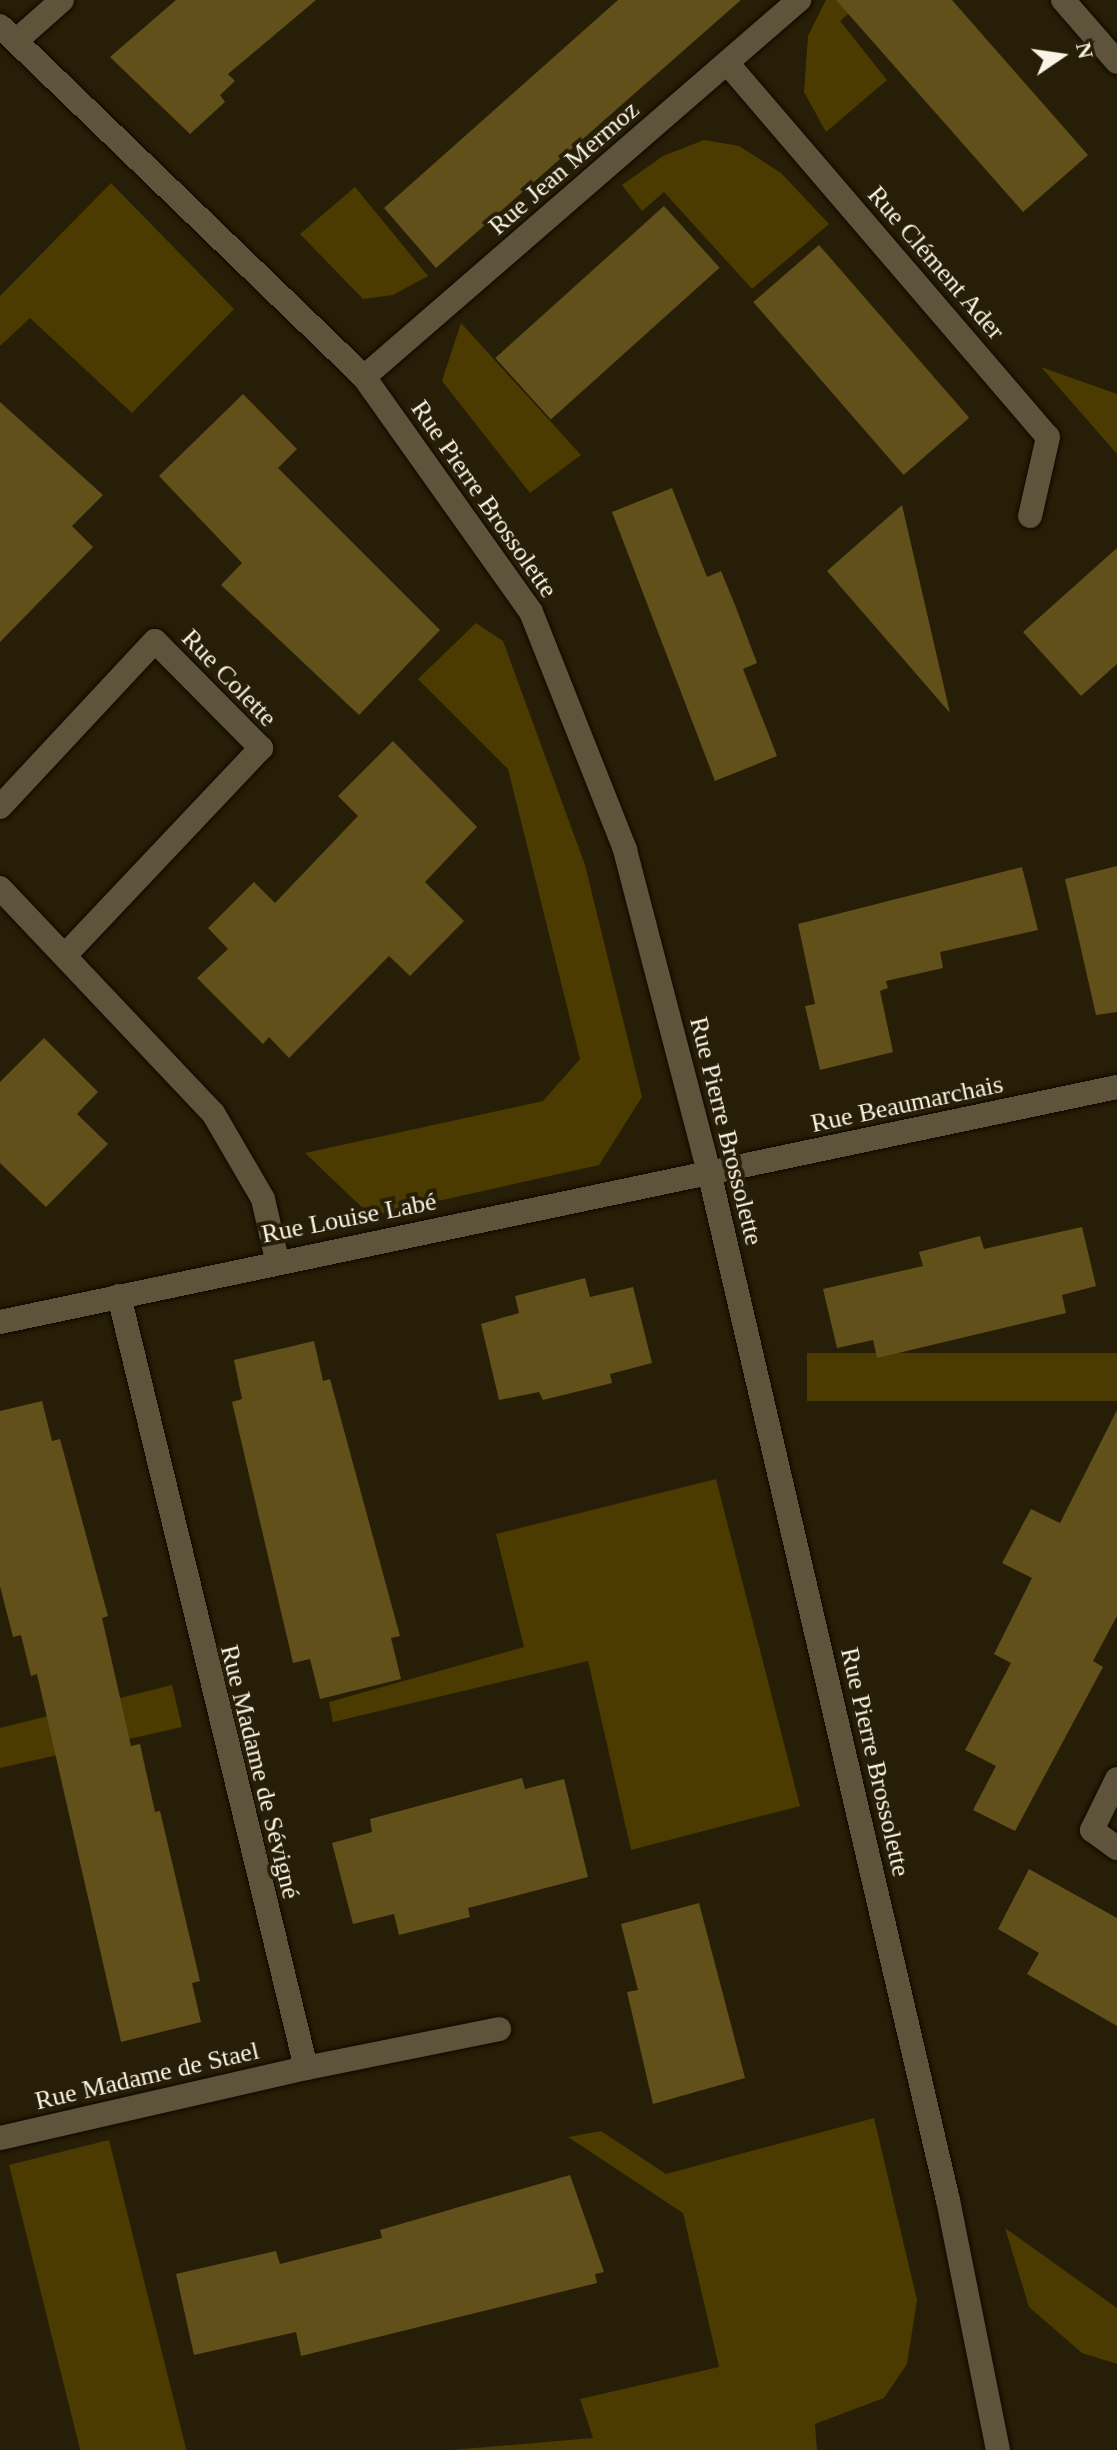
<!DOCTYPE html>
<meta charset="utf-8">
<style>
body{margin:0}
#map{position:relative;width:1117px;height:2450px;overflow:hidden;background:#261e06;font-family:"Times New Roman",serif}
div>[style]{position:absolute}
.green>*{inset:0;background:#4c3b00;transform-origin:0 0}
.building>*{inset:0;background:#62501b;transform-origin:0 0}
.roads{filter:drop-shadow(0 0 2px #0f0800) drop-shadow(0 0 2px #0f0800)}
.street>*{height:24px;margin:-12px;padding:0 12px;transform-origin:12px;border-radius:12px;background:#5d543b}
.secondary>*{height:24px;margin:-12px;padding:0 12px;transform-origin:12px;border-radius:12px;background:#5d543b}
span{translate:-50% -50%;white-space:nowrap;text-align:center;line-height:1.15;-webkit-text-stroke:8px #261e06;paint-order:stroke}
.street-label{font-size:26px;color:#f9f4e5}
.north{position:absolute;left:1021px;top:16px;width:80px;height:80px;-webkit-text-stroke:6px #261e06;paint-order:stroke;rotate:77deg;font-size:22px;font-weight:700;line-height:32px;text-align:center;color:#f9f4e5}
.north::after{content:'';display:block;margin:auto;width:28px;height:36px;background:#f9f4e5;clip-path:polygon(50% 0,100% 100%,50% 72%,0 100%)}
</style>
<div id="map">
<div class="green">
<div style="clip-path:polygon(826px 0,864px 0,840px 21px,887px 80px,826px 132px,804px 92px,808px 36px)"></div>
<div style="clip-path:polygon(704px 140px,739px 146px,781px 173px,829px 224px,752px 289px,664px 192px,642px 211px,622px 185px,663px 156px)"></div>
<div style="clip-path:polygon(111px 183px,234px 309px,132px 413px,30px 318px,0 346px,0 296px)"></div>
<div style="clip-path:polygon(355px 187px,428px 276px,393px 295px,363px 299px,300px 234px)"></div>
<div style="clip-path:polygon(461px 323px,581px 455px,530px 493px,442px 381px)"></div>
<div style="clip-path:polygon(1041px 367px,1117px 394px,1117px 454px)"></div>
<div style="clip-path:polygon(476px 623px,503px 641px,585px 865px,642px 1097px,599px 1165px,371px 1216px,305px 1153px,543px 1101px,580px 1059px,508px 769px,418px 679px)"></div>
<div style="left:1117px;top:1353px;width:48px;height:310px;rotate:90deg"></div>
<div style="clip-path:polygon(716px 1479px,800px 1806px,631px 1850px,588px 1661px,333px 1722px,329px 1702px,524px 1647px,496px 1534px)"></div>
<div style="clip-path:polygon(172px 1685px,182px 1727px,0 1768px,0 1728px)"></div>
<div style="clip-path:polygon(874px 2118px,917px 2300px,907px 2364px,884px 2398px,815px 2424px,817px 2450px,451px 2450px,593px 2438px,580px 2399px,719px 2367px,683px 2213px,568px 2137px,601px 2131px,666px 2174px)"></div>
<div style="left:109px;top:2140px;width:320px;height:103px;rotate:76deg"></div>
<div style="clip-path:polygon(1005px 2228px,1117px 2308px,1117px 2364px,1082px 2353px,1029px 2307px)"></div>
</div>
<div class="building">
<div style="clip-path:polygon(176px 0,316px 0,228px 74px,235px 81px,220px 95px,225px 102px,190px 134px,110px 57px)"></div>
<div style="clip-path:polygon(618px 0,741px 0,436px 268px,384px 208px)"></div>
<div style="clip-path:polygon(836px 0,952px 0,1088px 155px,1023px 212px)"></div>
<div style="left:664px;top:206px;width:83px;height:227px;rotate:48deg"></div>
<div style="left:819px;top:245px;width:229px;height:87px;rotate:49deg"></div>
<div style="clip-path:polygon(243px 394px,297px 449px,278px 468px,440px 630px,359px 715px,221px 585px,242px 563px,159px 476px)"></div>
<div style="clip-path:polygon(0 402px,103px 495px,72px 526px,93px 547px,0 642px)"></div>
<div style="clip-path:polygon(672px 488px,707px 577px,721px 571px,735px 605px,757px 663px,743px 669px,777px 756px,715px 781px,612px 512px)"></div>
<div style="clip-path:polygon(902px 505px,950px 713px,827px 571px)"></div>
<div style="clip-path:polygon(1117px 548px,1117px 664px,1081px 696px,1023px 632px)"></div>
<div style="clip-path:polygon(393px 741px,477px 827px,425px 882px,464px 921px,410px 976px,389px 956px,289px 1058px,269px 1037px,263px 1044px,197px 978px,228px 949px,208px 928px,254px 882px,275px 903px,358px 816px,338px 796px)"></div>
<div style="clip-path:polygon(1117px 866px,1117px 1012px,1096px 1015px,1065px 879px)"></div>
<div style="clip-path:polygon(1022px 867px,1038px 930px,940px 952px,943px 968px,886px 981px,888px 988px,880px 991px,893px 1052px,820px 1070px,805px 1006px,815px 1004px,798px 924px)"></div>
<div style="clip-path:polygon(44px 1038px,98px 1092px,77px 1114px,108px 1144px,46px 1207px,0 1163px,0 1082px)"></div>
<div style="clip-path:polygon(1082px 1227px,1096px 1286px,1062px 1295px,1066px 1313px,877px 1358px,873px 1340px,837px 1348px,823px 1289px,923px 1266px,919px 1252px,980px 1236px,984px 1249px)"></div>
<div style="clip-path:polygon(585px 1278px,590px 1297px,633px 1287px,652px 1363px,610px 1374px,612px 1383px,543px 1400px,539px 1392px,499px 1400px,481px 1324px,519px 1313px,515px 1296px)"></div>
<div style="clip-path:polygon(314px 1341px,323px 1381px,330px 1379px,400px 1636px,391px 1638px,401px 1679px,320px 1699px,310px 1659px,293px 1663px,232px 1402px,242px 1399px,234px 1360px)"></div>
<div style="clip-path:polygon(42px 1401px,52px 1441px,60px 1439px,108px 1616px,102px 1618px,131px 1746px,140px 1744px,155px 1812px,160px 1811px,200px 1981px,192px 1983px,201px 2022px,121px 2042px,37px 1674px,31px 1676px,21px 1635px,13px 1637px,0 1586px,0 1411px)"></div>
<div style="clip-path:polygon(1117px 1410px,1117px 1616px,1093px 1661px,1103px 1667px,1015px 1831px,973px 1810px,996px 1766px,965px 1750px,1011px 1663px,994px 1654px,1032px 1578px,1002px 1563px,1031px 1509px,1060px 1523px)"></div>
<div style="clip-path:polygon(522px 1778px,525px 1789px,564px 1779px,588px 1877px,468px 1908px,470px 1917px,399px 1935px,394px 1914px,353px 1924px,332px 1843px,372px 1832px,370px 1819px)"></div>
<div style="clip-path:polygon(1029px 1869px,1117px 1918px,1117px 2026px,1027px 1974px,1039px 1953px,998px 1929px)"></div>
<div style="clip-path:polygon(699px 1903px,745px 2078px,653px 2104px,627px 1992px,638px 1990px,621px 1924px)"></div>
<div style="clip-path:polygon(570px 2175px,604px 2272px,595px 2274px,597px 2283px,301px 2356px,296px 2332px,194px 2355px,176px 2274px,276px 2251px,280px 2264px,382px 2238px,380px 2230px)"></div>
</div>
<div class="roads">
<div class="street">
<div style="left:1063px;top:0;width:82px;rotate:48.9deg"></div>
<div style="left:17px;top:40px;width:60px;rotate:-41.6deg"></div>
<div style="left:728px;top:64px;width:491px;rotate:49.4deg"></div>
<div style="left:1048px;top:437px;width:81px;rotate:102.8deg"></div>
<div style="left:364px;top:377px;width:576px;rotate:-40.91deg"></div>
<div style="left:0;top:807px;width:227px;rotate:-47deg"></div>
<div style="left:155px;top:641px;width:151px;rotate:45.3deg"></div>
<div style="left:261px;top:748px;width:282px;rotate:133.4deg"></div>
<div style="left:0;top:888px;width:310px;rotate:46.6deg"></div>
<div style="left:213px;top:1113px;width:99px;rotate:59.8deg"></div>
<div style="left:263px;top:1199px;width:63px;rotate:77.1deg"></div>
<div style="left:119px;top:1296px;width:794px;rotate:76.38deg"></div>
<div style="left:306px;top:2068px;width:197px;rotate:-11.4deg"></div>
<div style="left:0;top:1322px;width:1141px;rotate:-11.88deg"></div>
<div style="left:1117px;top:1779px;width:57px;rotate:116.1deg"></div>
<div style="left:1092px;top:1830px;width:31px;rotate:36deg"></div>
<div style="left:0;top:2138px;width:314px;rotate:-12.9deg"></div>
</div>
<div class="secondary">
<div style="left:0;top:26px;width:506px;rotate:43.96deg"></div>
<div style="left:364px;top:377px;width:288px;rotate:54.6deg"></div>
<div style="left:531px;top:612px;width:256px;rotate:68.4deg"></div>
<div style="left:625px;top:850px;width:337px;rotate:75.4deg"></div>
<div style="left:710px;top:1176px;width:1051px;rotate:76.92deg"></div>
<div style="left:948px;top:2200px;width:255px;rotate:78.7deg"></div>
</div>
</div>
<div class="street-label">
<span style="left:564px;top:168px;rotate:-41deg">Rue Jean Mermoz</span>
<span style="left:936px;top:263px;rotate:49deg">Rue Clément Ader</span>
<span style="left:484px;top:499px;rotate:55deg">Rue Pierre Brossolette</span>
<span style="left:229px;top:678px;rotate:46deg">Rue Colette</span>
<span style="left:907px;top:1104px;rotate:-12deg">Rue Beaumarchais</span>
<span style="left:726px;top:1131px;rotate:76deg">Rue Pierre Brossolette</span>
<span style="left:349px;top:1218px;rotate:-11deg">Rue Louise Labé</span>
<span style="left:875px;top:1762px;rotate:77deg">Rue Pierre Brossolette</span>
<span style="left:260px;top:1772px;rotate:76deg">Rue Madame de Sévigné</span>
<span style="left:147px;top:2076px;rotate:-13deg">Rue Madame de Stael</span>
</div>
<div class="north">N</div>
</div>
